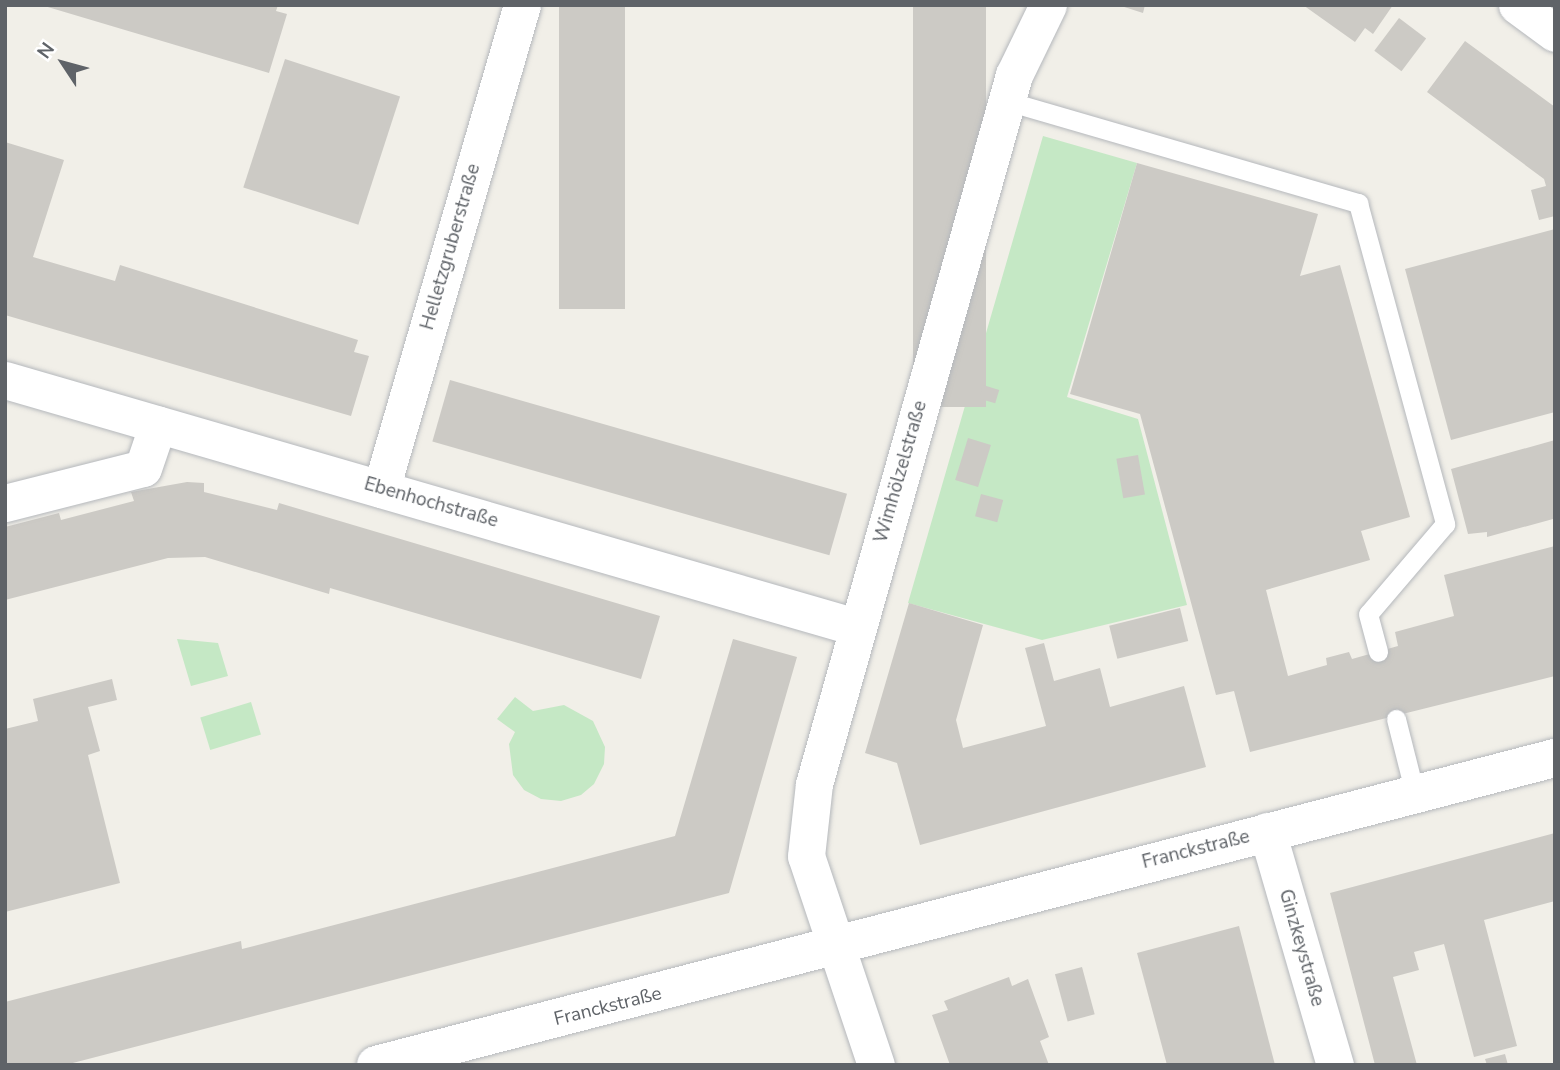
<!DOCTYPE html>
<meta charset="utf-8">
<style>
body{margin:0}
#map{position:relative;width:1560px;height:1070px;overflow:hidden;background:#f1efe8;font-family:"Nunito Sans",sans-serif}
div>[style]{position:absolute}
.green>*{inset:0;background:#c5e8c5;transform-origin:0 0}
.building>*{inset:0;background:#cccac5;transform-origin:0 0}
.roads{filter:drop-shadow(0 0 2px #b5b8bc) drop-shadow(0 0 2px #b5b8bc)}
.lane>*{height:19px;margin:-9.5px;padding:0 9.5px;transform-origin:9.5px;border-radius:9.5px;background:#fff}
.street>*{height:37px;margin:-18.5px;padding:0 18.5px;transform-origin:18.5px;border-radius:18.5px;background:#fff}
.secondary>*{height:38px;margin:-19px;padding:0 19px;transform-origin:19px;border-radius:19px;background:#fff}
span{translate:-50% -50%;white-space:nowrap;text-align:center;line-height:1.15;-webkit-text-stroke:5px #fff;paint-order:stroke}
.street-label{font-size:19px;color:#5f6368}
.frame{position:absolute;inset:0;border:7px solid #5f6368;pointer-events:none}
.north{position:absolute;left:28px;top:28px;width:70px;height:70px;-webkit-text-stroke:5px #fff;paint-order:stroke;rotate:306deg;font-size:19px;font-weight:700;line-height:28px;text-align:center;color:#5f6368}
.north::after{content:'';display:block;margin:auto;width:24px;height:32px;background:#5f6368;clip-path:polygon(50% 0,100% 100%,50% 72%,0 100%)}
</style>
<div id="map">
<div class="green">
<div style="clip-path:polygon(1043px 136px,1137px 163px,1067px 397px,1138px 419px,1187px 605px,1042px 640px,908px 603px)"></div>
<div style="clip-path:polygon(177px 639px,218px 643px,228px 676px,191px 686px)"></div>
<div style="clip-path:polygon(515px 697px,533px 711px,564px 705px,593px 721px,605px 747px,604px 764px,594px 784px,581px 795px,561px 801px,541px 799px,524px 790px,513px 775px,509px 744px,515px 732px,497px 719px)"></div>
<div style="left:251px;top:702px;width:34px;height:53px;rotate:73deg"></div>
</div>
<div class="building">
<div style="clip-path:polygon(41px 5px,278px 5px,276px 11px,287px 14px,269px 73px)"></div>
<div style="left:559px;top:5px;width:66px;height:304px"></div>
<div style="left:913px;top:5px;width:73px;height:402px"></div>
<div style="clip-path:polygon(1118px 5px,1145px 5px,1143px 13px)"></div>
<div style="clip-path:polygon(1303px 5px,1393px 5px,1373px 34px,1365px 28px,1355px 42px)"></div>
<div style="left:1399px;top:18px;width:34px;height:41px;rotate:37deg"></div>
<div style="clip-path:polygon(1465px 41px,1555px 107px,1555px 216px,1539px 220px,1531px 190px,1546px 186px,1544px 179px,1427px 92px)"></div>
<div style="left:285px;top:59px;width:121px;height:135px;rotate:18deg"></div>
<div style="clip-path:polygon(5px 142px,64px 160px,33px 257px,115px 281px,120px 265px,358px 340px,354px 352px,369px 356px,351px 416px,5px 315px)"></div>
<div style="clip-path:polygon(1137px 163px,1318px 214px,1300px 276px,1340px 265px,1410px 517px,1361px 531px,1370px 560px,1266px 590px,1288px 676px,1327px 665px,1326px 658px,1349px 652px,1352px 659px,1398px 646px,1395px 632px,1454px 616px,1444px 575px,1555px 546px,1555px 676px,1250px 752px,1234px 691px,1216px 695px,1140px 414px,1070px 394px)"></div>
<div style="clip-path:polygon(1555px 229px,1555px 412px,1451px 440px,1405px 269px)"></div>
<div style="left:450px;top:380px;width:413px;height:64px;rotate:16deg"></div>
<div style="left:983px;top:385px;width:17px;height:14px;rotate:17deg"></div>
<div style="left:968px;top:438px;width:24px;height:44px;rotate:17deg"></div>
<div style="clip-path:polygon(1555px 440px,1553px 519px,1487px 537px,1487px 532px,1468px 534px,1451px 469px)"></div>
<div style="left:1138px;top:455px;width:40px;height:22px;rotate:80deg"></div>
<div style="clip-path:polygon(187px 482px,204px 483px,204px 492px,277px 510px,279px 503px,660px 616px,641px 679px,330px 588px,329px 594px,205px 557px,168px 558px,5px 600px,5px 527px,59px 513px,61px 520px,134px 501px,131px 492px)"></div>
<div style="left:981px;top:494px;width:23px;height:23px;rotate:15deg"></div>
<div style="clip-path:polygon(909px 603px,983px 625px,956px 720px,963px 748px,1046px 726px,1025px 648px,1044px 643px,1054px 681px,1100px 668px,1110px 707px,1184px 686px,1206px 767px,920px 845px,897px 763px,865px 753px)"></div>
<div style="left:1180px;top:608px;width:34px;height:73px;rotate:76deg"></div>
<div style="clip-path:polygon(733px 639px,797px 657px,729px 893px,65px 1065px,5px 1065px,5px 1002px,241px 941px,242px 949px,254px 946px,675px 836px)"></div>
<div style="clip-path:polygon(112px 679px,117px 700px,88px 707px,100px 751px,88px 755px,120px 883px,5px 912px,5px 729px,38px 721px,33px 699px)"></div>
<div style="clip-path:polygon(1555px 833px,1555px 901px,1484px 920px,1517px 1046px,1474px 1057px,1444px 944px,1414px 952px,1419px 970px,1393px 977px,1417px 1065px,1375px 1065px,1330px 893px)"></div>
<div style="clip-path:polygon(1239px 926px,1275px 1065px,1167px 1065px,1137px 953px)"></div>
<div style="left:1082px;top:967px;width:49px;height:28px;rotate:75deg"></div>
<div style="clip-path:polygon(1009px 977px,1012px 986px,1028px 979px,1049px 1037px,1040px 1041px,1049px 1065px,950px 1065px,932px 1015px,948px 1010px,944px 1001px)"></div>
<div style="clip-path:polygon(1505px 1054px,1508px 1065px,1487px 1065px,1485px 1059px)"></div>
</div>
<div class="roads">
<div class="lane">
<div style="left:1007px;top:101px;width:366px;rotate:16.2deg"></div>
<div style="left:1358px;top:203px;width:333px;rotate:74.8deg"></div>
<div style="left:1445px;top:524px;width:118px;rotate:130.5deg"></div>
<div style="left:1368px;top:614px;width:39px;rotate:75deg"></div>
<div style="left:1396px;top:719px;width:77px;rotate:75.8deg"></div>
</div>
<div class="street">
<div style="left:1517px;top:5px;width:47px;rotate:36.4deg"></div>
<div style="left:5px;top:380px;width:886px;rotate:16.19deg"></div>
<div style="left:381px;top:489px;width:504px;rotate:-73.76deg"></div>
<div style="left:5px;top:503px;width:142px;rotate:-14.2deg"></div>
<div style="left:143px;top:468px;width:46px;rotate:-71.2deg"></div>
<div style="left:1267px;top:831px;width:244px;rotate:73.8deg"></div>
<div style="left:876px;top:1065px;width:220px;rotate:-108.5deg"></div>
<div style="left:806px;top:856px;width:72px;rotate:-83.7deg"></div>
<div style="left:814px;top:784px;width:737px;rotate:-74.25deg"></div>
<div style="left:1014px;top:75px;width:78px;rotate:-64.1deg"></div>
</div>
<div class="secondary">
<div style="left:376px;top:1065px;width:1218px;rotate:-14.6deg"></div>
</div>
</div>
<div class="street-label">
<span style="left:451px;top:247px;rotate:-74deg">Helletzgruberstraße</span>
<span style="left:901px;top:472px;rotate:-74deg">Wimhölzelstraße</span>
<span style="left:431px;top:503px;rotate:16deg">Ebenhochstraße</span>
<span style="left:1196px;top:850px;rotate:-14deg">Franckstraße</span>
<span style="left:1301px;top:948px;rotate:74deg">Ginzkeystraße</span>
<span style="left:608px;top:1007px;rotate:-14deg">Franckstraße</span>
</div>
<div class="frame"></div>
<div class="north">N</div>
</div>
